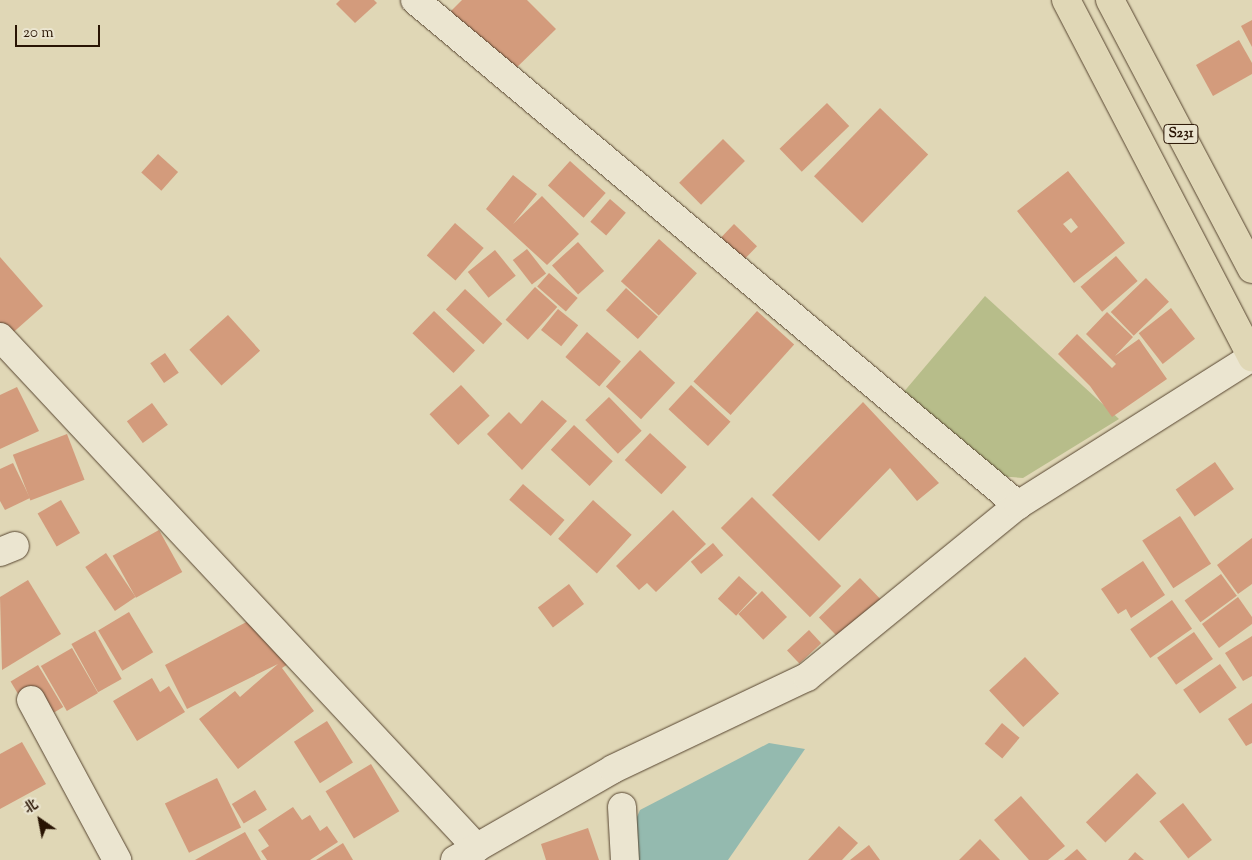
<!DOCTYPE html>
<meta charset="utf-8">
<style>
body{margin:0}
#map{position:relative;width:1252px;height:860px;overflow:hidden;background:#e0d7b6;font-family:"Sorts Mill Goudy","Noto Serif SC",serif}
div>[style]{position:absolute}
.green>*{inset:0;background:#b7bd8a}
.water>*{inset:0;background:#94baaf}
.building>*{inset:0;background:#d39b7c;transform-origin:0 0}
.roads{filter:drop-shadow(0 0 1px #574530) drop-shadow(0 0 1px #574530)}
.street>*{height:28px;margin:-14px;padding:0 14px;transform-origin:14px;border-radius:14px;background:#ebe5d0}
.primary>*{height:28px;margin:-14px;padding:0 14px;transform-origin:14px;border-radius:14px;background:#e0d7b6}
span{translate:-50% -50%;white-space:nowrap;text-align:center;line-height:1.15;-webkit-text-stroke:5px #ebe5d0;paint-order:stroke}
.shield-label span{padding:1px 4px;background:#ebe5d0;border:1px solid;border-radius:4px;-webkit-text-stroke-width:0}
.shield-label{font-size:14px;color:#291403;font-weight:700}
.north{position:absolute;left:15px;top:795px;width:50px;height:50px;-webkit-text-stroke:4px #ebe5d0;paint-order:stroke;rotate:327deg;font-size:14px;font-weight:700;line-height:20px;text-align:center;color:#291403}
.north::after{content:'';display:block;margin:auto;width:18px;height:22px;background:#291403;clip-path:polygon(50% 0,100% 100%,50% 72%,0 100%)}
.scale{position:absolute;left:15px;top:25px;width:85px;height:22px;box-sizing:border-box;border:2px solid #291403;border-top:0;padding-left:6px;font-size:15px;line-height:18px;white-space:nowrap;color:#291403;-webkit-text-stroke:4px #ebe5d0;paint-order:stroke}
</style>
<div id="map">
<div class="green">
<div style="clip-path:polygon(985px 296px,1119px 419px,1023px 478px,997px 476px,902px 394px)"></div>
</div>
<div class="water">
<div style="clip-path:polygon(769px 743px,805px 749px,728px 860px,632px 860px,629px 835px,640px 810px)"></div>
</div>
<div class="building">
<div style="clip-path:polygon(340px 0,374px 0,377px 3px,355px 23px,336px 4px)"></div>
<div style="clip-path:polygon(462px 0,527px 0,556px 29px,508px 76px,448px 14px)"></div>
<div style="clip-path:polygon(1252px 20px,1252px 47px,1241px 26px)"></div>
<div style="clip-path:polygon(1239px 40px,1252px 63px,1252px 74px,1213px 96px,1196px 65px)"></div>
<div style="left:827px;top:103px;width:32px;height:66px;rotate:46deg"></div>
<div style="left:880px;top:108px;width:67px;height:95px;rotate:44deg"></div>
<div style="left:723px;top:139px;width:31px;height:62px;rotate:45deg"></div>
<div style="left:158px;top:154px;width:27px;height:25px;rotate:42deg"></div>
<div style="left:570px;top:161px;width:48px;height:33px;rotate:42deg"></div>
<div style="clip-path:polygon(evenodd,1068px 171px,1125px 243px,1074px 283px,1017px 211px,1068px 171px,1071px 218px,1078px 227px,1071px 233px,1063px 224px,1071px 218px)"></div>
<div style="clip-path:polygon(513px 175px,537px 194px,513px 224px,542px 196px,579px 234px,547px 265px,486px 209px)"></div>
<div style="left:610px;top:199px;width:21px;height:30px;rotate:41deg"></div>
<div style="left:455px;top:223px;width:38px;height:43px;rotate:41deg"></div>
<div style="left:734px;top:224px;width:32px;height:28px;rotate:44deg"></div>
<div style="left:659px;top:239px;width:51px;height:57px;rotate:42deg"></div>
<div style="left:578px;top:242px;width:39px;height:35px;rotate:48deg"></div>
<div style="left:527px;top:249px;width:31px;height:18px;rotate:52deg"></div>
<div style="left:495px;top:250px;width:33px;height:35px;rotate:51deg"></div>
<div style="left:1116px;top:256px;width:33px;height:47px;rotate:49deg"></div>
<div style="clip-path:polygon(0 257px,43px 306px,0 344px)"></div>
<div style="left:549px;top:273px;width:38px;height:18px;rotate:41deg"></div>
<div style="left:1146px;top:278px;width:33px;height:49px;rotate:46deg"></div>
<div style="left:535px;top:287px;width:30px;height:44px;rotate:42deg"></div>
<div style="left:626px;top:288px;width:43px;height:30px;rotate:42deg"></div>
<div style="left:465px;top:289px;width:51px;height:28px;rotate:43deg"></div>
<div style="left:1171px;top:308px;width:39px;height:41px;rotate:52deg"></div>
<div style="left:558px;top:309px;width:26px;height:27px;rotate:39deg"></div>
<div style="left:434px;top:311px;width:57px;height:31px;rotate:44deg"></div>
<div style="left:757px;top:311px;width:50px;height:95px;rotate:42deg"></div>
<div style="clip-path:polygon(1107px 312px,1133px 337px,1115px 356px,1139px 339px,1167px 379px,1112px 417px,1090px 386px,1058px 354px,1077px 334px,1112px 368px,1116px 364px,1086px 334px)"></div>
<div style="left:228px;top:315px;width:48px;height:52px;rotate:48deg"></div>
<div style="left:587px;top:332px;width:45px;height:33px;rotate:41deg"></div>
<div style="left:640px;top:350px;width:48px;height:50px;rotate:43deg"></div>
<div style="left:165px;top:353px;width:24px;height:18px;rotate:55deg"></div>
<div style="left:461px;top:385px;width:42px;height:43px;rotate:47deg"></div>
<div style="left:691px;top:385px;width:54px;height:33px;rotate:43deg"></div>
<div style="clip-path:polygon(17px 387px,39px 431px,0 449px,0 395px)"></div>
<div style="left:609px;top:397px;width:47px;height:33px;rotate:46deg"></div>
<div style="clip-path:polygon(542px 400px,567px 421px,522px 470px,487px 434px,509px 412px,521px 424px)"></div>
<div style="clip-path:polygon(863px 402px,939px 483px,917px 501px,890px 468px,819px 541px,772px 495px)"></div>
<div style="left:152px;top:403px;width:27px;height:31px;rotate:54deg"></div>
<div style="left:574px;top:425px;width:53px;height:34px;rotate:43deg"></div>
<div style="left:650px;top:433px;width:50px;height:37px;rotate:43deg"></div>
<div style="left:67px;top:434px;width:49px;height:58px;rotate:69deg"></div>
<div style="left:1215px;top:462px;width:33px;height:48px;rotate:55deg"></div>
<div style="clip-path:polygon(13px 463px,30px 498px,5px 510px,0 501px,0 469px)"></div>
<div style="left:523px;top:484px;width:55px;height:21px;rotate:41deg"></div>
<div style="left:752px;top:497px;width:126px;height:44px;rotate:45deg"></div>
<div style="left:61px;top:500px;width:38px;height:27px;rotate:60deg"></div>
<div style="left:593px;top:500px;width:52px;height:52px;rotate:42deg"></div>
<div style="clip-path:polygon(673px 510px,706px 544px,656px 592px,647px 583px,639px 590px,616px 566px)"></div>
<div style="left:1180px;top:516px;width:57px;height:45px;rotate:57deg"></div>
<div style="left:159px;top:530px;width:48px;height:53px;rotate:61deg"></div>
<div style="clip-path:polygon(1252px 538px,1252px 584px,1238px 594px,1217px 565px)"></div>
<div style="left:713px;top:543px;width:16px;height:29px;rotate:50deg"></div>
<div style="left:106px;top:553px;width:53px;height:25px;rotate:56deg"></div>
<div style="clip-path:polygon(1143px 561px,1165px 595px,1131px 618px,1126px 609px,1118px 614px,1101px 589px)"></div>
<div style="left:1221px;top:574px;width:27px;height:45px;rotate:54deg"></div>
<div style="left:739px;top:576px;width:25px;height:31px;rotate:43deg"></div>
<div style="left:860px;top:578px;width:32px;height:57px;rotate:46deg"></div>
<div style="clip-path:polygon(28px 580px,61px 634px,2px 670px,0 597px)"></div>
<div style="left:569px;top:584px;width:25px;height:39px;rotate:53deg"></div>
<div style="left:762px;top:591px;width:36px;height:33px;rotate:46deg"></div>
<div style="clip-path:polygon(1238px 597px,1252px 617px,1252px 624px,1219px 648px,1202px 624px)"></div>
<div style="left:1172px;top:600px;width:35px;height:51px;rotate:55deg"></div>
<div style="left:129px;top:612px;width:47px;height:36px;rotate:59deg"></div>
<div style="clip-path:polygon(254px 618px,294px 660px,282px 668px,314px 711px,238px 769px,199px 719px,235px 691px,240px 697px,278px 664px,187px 709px,165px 665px)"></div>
<div style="left:809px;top:630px;width:18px;height:30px;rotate:47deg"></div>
<div style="left:95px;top:631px;width:55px;height:27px;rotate:61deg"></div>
<div style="left:1194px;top:632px;width:33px;height:45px;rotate:55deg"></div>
<div style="clip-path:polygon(1252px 636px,1252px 676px,1243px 681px,1225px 653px)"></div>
<div style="left:72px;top:648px;width:52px;height:36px;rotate:60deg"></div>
<div style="left:1025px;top:657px;width:50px;height:49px;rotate:47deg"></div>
<div style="left:1220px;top:664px;width:29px;height:45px;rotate:55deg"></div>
<div style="left:38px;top:665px;width:49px;height:32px;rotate:59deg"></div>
<div style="clip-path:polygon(152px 678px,160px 692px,169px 686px,185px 712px,137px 741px,113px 701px)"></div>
<div style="clip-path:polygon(1252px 703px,1252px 743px,1246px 746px,1228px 719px)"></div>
<div style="left:327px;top:721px;width:49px;height:39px;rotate:58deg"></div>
<div style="left:1002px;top:723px;width:23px;height:27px;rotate:40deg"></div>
<div style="clip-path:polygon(22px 742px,46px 784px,0 809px,0 754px)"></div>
<div style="left:371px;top:764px;width:55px;height:53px;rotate:59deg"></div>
<div style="left:1137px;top:773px;width:28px;height:71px;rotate:46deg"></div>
<div style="left:217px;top:778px;width:55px;height:58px;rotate:64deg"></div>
<div style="left:255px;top:790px;width:23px;height:27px;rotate:59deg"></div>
<div style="clip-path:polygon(1021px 796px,1065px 846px,1048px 860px,1029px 860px,994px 820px)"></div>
<div style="left:1183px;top:803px;width:47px;height:30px;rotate:52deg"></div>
<div style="clip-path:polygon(293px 807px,302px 820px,310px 815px,320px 831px,327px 826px,338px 842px,310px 860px,267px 860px,261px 851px,269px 846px,258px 830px)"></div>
<div style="clip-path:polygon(839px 826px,858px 843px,842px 860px,808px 860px)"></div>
<div style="clip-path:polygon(588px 828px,599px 860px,546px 860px,541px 844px)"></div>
<div style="clip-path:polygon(245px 832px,261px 860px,195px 860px)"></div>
<div style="clip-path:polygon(980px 839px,1000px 860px,959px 860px)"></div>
<div style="clip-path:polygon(343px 843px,353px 860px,316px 860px)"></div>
<div style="clip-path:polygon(869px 845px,880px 860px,850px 860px)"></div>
<div style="clip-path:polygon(1077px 849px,1087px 860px,1064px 860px)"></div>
<div style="clip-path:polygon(1135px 852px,1144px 860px,1128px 860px)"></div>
</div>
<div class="roads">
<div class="street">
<div style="left:415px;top:0;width:787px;rotate:39.95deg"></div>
<div style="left:0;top:337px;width:699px;rotate:46.97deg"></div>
<div style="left:0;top:552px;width:16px;rotate:-22deg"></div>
<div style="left:31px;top:700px;width:182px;rotate:61.7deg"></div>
<div style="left:622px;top:807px;width:53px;rotate:86.8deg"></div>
<div style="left:455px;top:860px;width:182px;rotate:-29.9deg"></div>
<div style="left:613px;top:769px;width:215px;rotate:-25.4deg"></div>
<div style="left:807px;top:677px;width:272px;rotate:-39.2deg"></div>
<div style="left:1018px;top:505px;width:277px;rotate:-32.3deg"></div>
</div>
<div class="primary">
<div style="left:1066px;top:0;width:403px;rotate:62.5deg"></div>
<div style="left:1110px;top:0;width:304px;rotate:62.2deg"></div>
</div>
</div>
<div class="shield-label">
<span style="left:1181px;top:134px">S231</span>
</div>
<div class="north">北</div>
<div class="scale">20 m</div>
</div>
